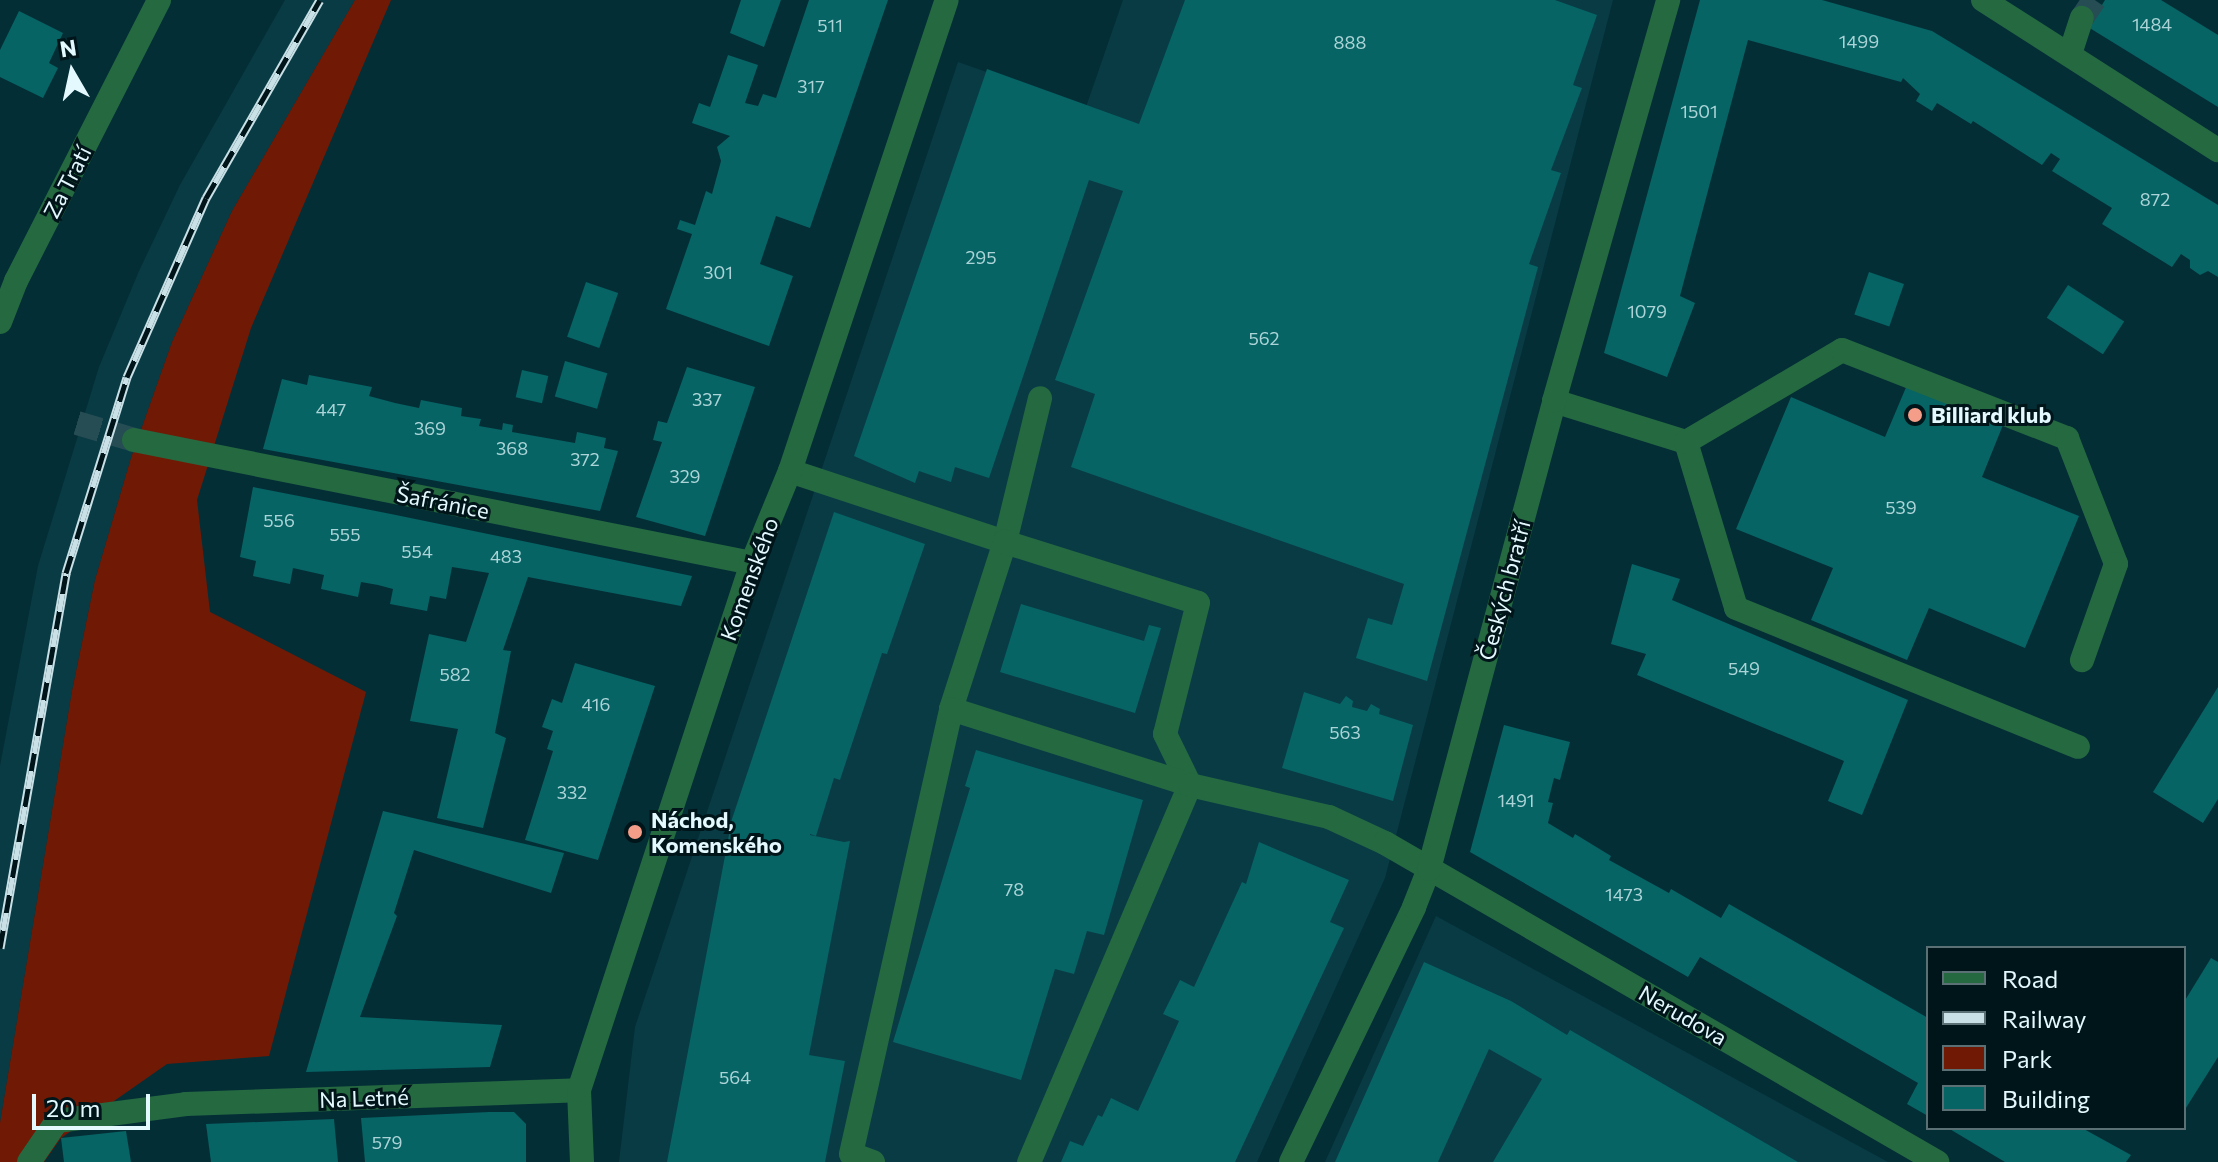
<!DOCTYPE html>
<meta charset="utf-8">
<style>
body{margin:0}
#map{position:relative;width:2218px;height:1162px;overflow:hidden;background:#042e36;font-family:Commissioner,sans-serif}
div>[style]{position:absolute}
.built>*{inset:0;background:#093b45}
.green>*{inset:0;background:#701a06}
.building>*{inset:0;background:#066464;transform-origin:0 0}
.minor-tunnel>*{height:24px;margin-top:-12px;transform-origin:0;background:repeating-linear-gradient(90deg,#264c54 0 24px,transparent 0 36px)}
.minor>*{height:24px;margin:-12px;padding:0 12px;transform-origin:12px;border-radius:12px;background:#256941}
.rail>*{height:9px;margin-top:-4.5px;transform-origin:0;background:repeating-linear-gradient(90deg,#001519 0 18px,#c9e0e6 0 36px);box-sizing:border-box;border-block:2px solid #c9e0e6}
.dots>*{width:22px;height:22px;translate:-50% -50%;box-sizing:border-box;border:4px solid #001519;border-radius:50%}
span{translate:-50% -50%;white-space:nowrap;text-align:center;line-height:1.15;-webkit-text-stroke:6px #001519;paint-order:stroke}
.number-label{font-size:18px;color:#acd4d8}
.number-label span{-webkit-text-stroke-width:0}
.street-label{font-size:22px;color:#e4f9fe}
.poi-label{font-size:22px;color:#e4f9fe;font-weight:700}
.left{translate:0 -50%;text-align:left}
.legend{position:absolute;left:1926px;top:946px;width:260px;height:184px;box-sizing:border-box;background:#001519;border:2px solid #5b7075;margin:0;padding:10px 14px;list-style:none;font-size:24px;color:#e4f9fe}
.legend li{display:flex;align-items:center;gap:16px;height:40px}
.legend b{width:40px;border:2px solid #5b7075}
.north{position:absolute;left:32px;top:32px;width:80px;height:80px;-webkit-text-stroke:6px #001519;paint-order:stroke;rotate:351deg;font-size:22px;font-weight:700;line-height:32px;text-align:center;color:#e4f9fe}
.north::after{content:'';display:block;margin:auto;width:28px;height:36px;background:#e4f9fe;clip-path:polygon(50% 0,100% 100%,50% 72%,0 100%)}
.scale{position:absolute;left:32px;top:1094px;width:118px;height:36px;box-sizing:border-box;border:4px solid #e4f9fe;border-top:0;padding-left:10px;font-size:24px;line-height:28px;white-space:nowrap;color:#e4f9fe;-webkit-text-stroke:6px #001519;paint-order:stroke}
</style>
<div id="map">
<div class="built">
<div style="clip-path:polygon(285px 0,355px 0,232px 211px,172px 342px,131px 458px,95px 580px,72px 691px,0 1123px,0 766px,38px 566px,99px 367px,139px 271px,180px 185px)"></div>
<div style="clip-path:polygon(1123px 0,1613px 0,1385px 878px,1257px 1162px,619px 1162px,635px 1027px,958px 62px,1086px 107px)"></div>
<div style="clip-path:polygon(1436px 916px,1888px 1162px,1325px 1162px)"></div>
</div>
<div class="green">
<div style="clip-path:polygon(355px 0,391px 0,251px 328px,197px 500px,210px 612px,366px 692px,269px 1056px,167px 1064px,61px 1138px,44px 1162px,0 1162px,0 1123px,72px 691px,95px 580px,131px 458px,172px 342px,232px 211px)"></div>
</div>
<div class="building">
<div style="clip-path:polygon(741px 0,781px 0,764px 47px,730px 33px)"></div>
<div style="clip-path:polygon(809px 0,888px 0,810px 228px,776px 216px,760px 264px,793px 276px,769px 346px,666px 309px,692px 234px,677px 229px,680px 220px,695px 225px,706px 191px,712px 194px,721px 161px,717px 147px,730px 136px,692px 123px,699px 103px,710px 107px,728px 55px,758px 65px,745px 103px,758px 106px,763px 94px,776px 98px)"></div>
<div style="clip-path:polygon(1185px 0,1555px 0,1597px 15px,1573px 85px,1582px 88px,1551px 170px,1561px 173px,1529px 264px,1538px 267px,1427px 681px,1356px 658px,1368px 618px,1392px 625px,1404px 584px,1071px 467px,1095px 394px,1055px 380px,1123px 191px,1089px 180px,989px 478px,955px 467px,951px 482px,919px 471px,915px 483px,854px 456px,987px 69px,1139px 124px)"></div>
<div style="clip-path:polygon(1700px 0,1822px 0,1932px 31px,2218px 205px,2218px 277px,2208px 271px,2200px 275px,2190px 268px,2190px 260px,2181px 254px,2172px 267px,2102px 224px,2112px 208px,2052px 171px,2060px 159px,2051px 153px,2042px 165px,1973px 121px,1971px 124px,1937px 103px,1932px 111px,1916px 101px,1920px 94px,1903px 78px,1901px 82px,1748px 40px,1680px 296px,1695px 303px,1667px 377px,1604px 353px)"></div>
<div style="clip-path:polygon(2105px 0,2161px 0,2218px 35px,2218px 107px,2088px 27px)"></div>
<div style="clip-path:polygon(19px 11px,63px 33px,49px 63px,58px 68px,43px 98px,0 77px,0 50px)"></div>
<div style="left:1869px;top:272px;width:37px;height:45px;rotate:19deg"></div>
<div style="left:586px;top:282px;width:34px;height:58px;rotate:19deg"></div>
<div style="left:2068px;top:285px;width:67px;height:39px;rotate:33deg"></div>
<div style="left:565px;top:361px;width:44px;height:37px;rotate:16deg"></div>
<div style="clip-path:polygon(687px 367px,755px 387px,705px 536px,636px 517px,662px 442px,653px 440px,658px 421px,667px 423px)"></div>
<div style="left:522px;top:370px;width:27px;height:28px;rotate:13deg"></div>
<div style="clip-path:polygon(309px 375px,372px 387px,369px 396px,395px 403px,419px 408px,421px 400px,462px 408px,461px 416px,481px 419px,479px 426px,502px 430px,503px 423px,513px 425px,512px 432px,575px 443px,577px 432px,606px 438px,604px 448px,618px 451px,600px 511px,263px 449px,282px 379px,307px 385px)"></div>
<div style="clip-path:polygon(1907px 385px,2003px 425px,1982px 477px,2079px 516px,2025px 648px,1929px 608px,1907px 660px,1811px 620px,1833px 568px,1736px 529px,1791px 397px,1885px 437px)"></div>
<div style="clip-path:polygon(253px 487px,391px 514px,692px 576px,681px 606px,528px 577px,503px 650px,511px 651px,495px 733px,506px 738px,483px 828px,437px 818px,458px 729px,410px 721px,429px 634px,466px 642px,489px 573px,452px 567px,446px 599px,430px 596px,427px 611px,390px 604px,393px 589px,378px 585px,361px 582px,358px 597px,321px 589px,324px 575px,293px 568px,290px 584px,253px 576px,256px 561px,240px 557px)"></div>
<div style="clip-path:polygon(834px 512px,925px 544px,887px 654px,882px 653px,840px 780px,834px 778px,816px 836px,810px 834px,810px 835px,844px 842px,850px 841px,809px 1055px,845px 1061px,825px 1162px,667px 1162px,732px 819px)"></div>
<div style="clip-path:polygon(1632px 564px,1680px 579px,1672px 600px,1908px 700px,1862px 815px,1828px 801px,1844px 761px,1637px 675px,1646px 654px,1611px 644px)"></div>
<div style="clip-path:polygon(1021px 604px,1144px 641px,1149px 625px,1161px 628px,1135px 713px,1000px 672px)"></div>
<div style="clip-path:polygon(575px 663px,655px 686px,598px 860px,525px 840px,553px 751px,547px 749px,553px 731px,542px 727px,552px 699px,562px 703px)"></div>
<div style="clip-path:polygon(2218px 687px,2218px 799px,2203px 823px,2153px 792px)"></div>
<div style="clip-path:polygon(1304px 692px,1340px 704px,1346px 696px,1353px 701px,1352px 707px,1367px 711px,1371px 704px,1380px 709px,1379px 714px,1413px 725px,1393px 801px,1282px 768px)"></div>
<div style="clip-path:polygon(1504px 725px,1570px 742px,1560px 780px,1554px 778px,1548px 802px,1553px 803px,1548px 823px,1573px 838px,1575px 834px,1611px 856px,1609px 860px,1669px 893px,1671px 889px,1721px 918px,1729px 904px,1928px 1018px,1928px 1116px,1907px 1104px,1918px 1083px,1700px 957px,1688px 977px,1470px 852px)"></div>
<div style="clip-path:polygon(976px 750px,1143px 800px,1104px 935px,1087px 931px,1074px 974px,1055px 969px,1021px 1080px,893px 1042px,970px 788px,965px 786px)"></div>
<div style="clip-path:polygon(383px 811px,564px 853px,551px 893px,414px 850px,394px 913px,397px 916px,360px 1017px,502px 1025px,490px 1067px,306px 1072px)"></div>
<div style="clip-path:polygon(1259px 842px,1349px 880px,1330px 922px,1344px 928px,1235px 1162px,1061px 1162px,1070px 1141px,1083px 1146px,1098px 1115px,1102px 1117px,1111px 1098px,1138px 1111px,1179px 1021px,1163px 1014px,1180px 980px,1194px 987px,1242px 882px,1246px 884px)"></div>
<div style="clip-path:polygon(2211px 958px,2218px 962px,2218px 1057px,2184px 1111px,2184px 1002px)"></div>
<div style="clip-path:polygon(1424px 962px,1511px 1001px,1567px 1035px,1570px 1030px,1798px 1162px,1493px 1162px,1542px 1079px,1489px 1049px,1438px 1162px,1335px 1162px)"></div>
<div style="clip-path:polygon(489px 1112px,514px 1112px,526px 1124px,526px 1162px,365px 1162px,361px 1118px)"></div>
<div style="clip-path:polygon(334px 1119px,338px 1162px,211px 1162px,206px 1124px)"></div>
<div style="clip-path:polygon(1948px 1128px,2082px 1128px,2131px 1155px,2126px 1162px,2005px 1162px)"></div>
<div style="clip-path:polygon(126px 1131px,131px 1162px,64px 1162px,61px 1138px)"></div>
</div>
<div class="minor-tunnel">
<div style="left:2082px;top:18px;width:22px;rotate:-56deg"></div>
<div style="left:77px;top:423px;width:59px;rotate:16.6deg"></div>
</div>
<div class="minor">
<div style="left:1983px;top:0;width:279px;rotate:32.6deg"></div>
<div style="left:2070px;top:54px;width:38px;rotate:-72deg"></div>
<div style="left:0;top:322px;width:44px;rotate:-68.7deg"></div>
<div style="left:16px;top:281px;width:315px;rotate:-63deg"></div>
<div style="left:1554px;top:401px;width:138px;rotate:17.3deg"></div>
<div style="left:1686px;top:442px;width:173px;rotate:73.2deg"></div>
<div style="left:1736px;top:608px;width:369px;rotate:22.1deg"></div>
<div style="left:134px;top:440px;width:630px;rotate:11.26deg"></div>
<div style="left:1686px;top:442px;width:181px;rotate:-30.5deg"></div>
<div style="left:1842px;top:350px;width:242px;rotate:21.4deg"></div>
<div style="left:2067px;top:438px;width:135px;rotate:68.7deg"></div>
<div style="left:2116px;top:564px;width:102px;rotate:109.5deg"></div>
<div style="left:790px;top:471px;width:226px;rotate:18.3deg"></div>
<div style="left:1005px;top:542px;width:148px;rotate:-76.3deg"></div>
<div style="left:951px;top:709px;width:176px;rotate:-72.1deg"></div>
<div style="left:1005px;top:542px;width:202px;rotate:17.5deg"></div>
<div style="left:1198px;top:603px;width:135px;rotate:104.1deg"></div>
<div style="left:1165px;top:734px;width:57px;rotate:63.9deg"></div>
<div style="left:1190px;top:785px;width:410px;rotate:113.1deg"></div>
<div style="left:29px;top:1162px;width:50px;rotate:-55.7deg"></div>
<div style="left:57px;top:1121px;width:130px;rotate:-7.5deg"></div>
<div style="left:186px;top:1104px;width:393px;rotate:-2deg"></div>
<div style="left:582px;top:1162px;width:72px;rotate:-92.4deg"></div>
<div style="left:579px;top:1090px;width:555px;rotate:-71.83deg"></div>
<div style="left:752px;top:563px;width:100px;rotate:-67.6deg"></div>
<div style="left:790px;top:471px;width:496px;rotate:-71.6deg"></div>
<div style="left:873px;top:1162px;width:23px;rotate:-160deg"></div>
<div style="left:851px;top:1154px;width:456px;rotate:-77.3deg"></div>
<div style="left:951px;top:709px;width:251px;rotate:17.6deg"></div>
<div style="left:1190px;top:785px;width:143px;rotate:13deg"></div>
<div style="left:1329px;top:817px;width:62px;rotate:24.9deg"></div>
<div style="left:1385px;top:843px;width:638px;rotate:30.02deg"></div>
<div style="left:1291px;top:1162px;width:283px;rotate:-64.2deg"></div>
<div style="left:1414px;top:907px;width:41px;rotate:-68.5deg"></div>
<div style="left:1429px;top:869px;width:484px;rotate:-75deg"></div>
<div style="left:1554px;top:401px;width:417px;rotate:-74.1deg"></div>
</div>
<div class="rail">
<div style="left:0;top:948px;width:381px;rotate:-80deg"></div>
<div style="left:66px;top:573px;width:205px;rotate:-72.7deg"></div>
<div style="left:127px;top:377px;width:196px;rotate:-66.2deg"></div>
<div style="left:206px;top:198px;width:228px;rotate:-60.1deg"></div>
</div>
<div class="dots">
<div style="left:1915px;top:415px;background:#f49e89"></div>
<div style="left:635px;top:832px;background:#f49e89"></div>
</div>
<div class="number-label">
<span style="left:2152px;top:24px">1484</span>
<span style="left:830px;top:25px">511</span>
<span style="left:1859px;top:41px">1499</span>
<span style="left:1350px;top:42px">888</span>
<span style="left:811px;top:86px">317</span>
<span style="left:1699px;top:111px">1501</span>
<span style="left:2155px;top:199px">872</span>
<span style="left:981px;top:257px">295</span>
<span style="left:718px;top:272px">301</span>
<span style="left:1647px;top:311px">1079</span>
<span style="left:1264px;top:338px">562</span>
<span style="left:707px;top:399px">337</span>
<span style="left:331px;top:409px">447</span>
<span style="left:430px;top:428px">369</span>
<span style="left:512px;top:448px">368</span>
<span style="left:585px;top:459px">372</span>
<span style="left:685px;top:476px">329</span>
<span style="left:1901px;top:507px">539</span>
<span style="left:279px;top:520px">556</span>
<span style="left:345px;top:534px">555</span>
<span style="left:417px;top:551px">554</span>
<span style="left:506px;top:556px">483</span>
<span style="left:1744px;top:668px">549</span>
<span style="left:455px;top:674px">582</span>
<span style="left:596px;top:704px">416</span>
<span style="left:1345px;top:732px">563</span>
<span style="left:572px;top:792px">332</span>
<span style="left:1516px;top:800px">1491</span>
<span style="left:1014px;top:889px">78</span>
<span style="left:1624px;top:894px">1473</span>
<span style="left:735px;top:1077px">564</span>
<span style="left:387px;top:1142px">579</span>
</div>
<div class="street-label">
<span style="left:67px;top:182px;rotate:-63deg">Za Tratí</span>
<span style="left:443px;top:502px;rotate:11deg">Šafránice</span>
<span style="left:749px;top:579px;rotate:-70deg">Komenského</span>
<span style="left:1504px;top:590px;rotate:-75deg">Českých bratří</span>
<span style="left:1683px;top:1015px;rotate:30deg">Nerudova</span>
<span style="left:364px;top:1098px;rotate:-2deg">Na Letné</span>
</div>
<div class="poi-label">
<span class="left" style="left:1931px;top:415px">Billiard klub</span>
<span class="left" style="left:651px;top:832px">Náchod,<br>Komenského</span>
</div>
<ul class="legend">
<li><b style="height:10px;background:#256941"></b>Road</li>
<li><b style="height:10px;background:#c9e0e6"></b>Railway</li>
<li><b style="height:22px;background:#701a06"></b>Park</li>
<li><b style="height:22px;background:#066464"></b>Building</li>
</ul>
<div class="north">N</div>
<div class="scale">20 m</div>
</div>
